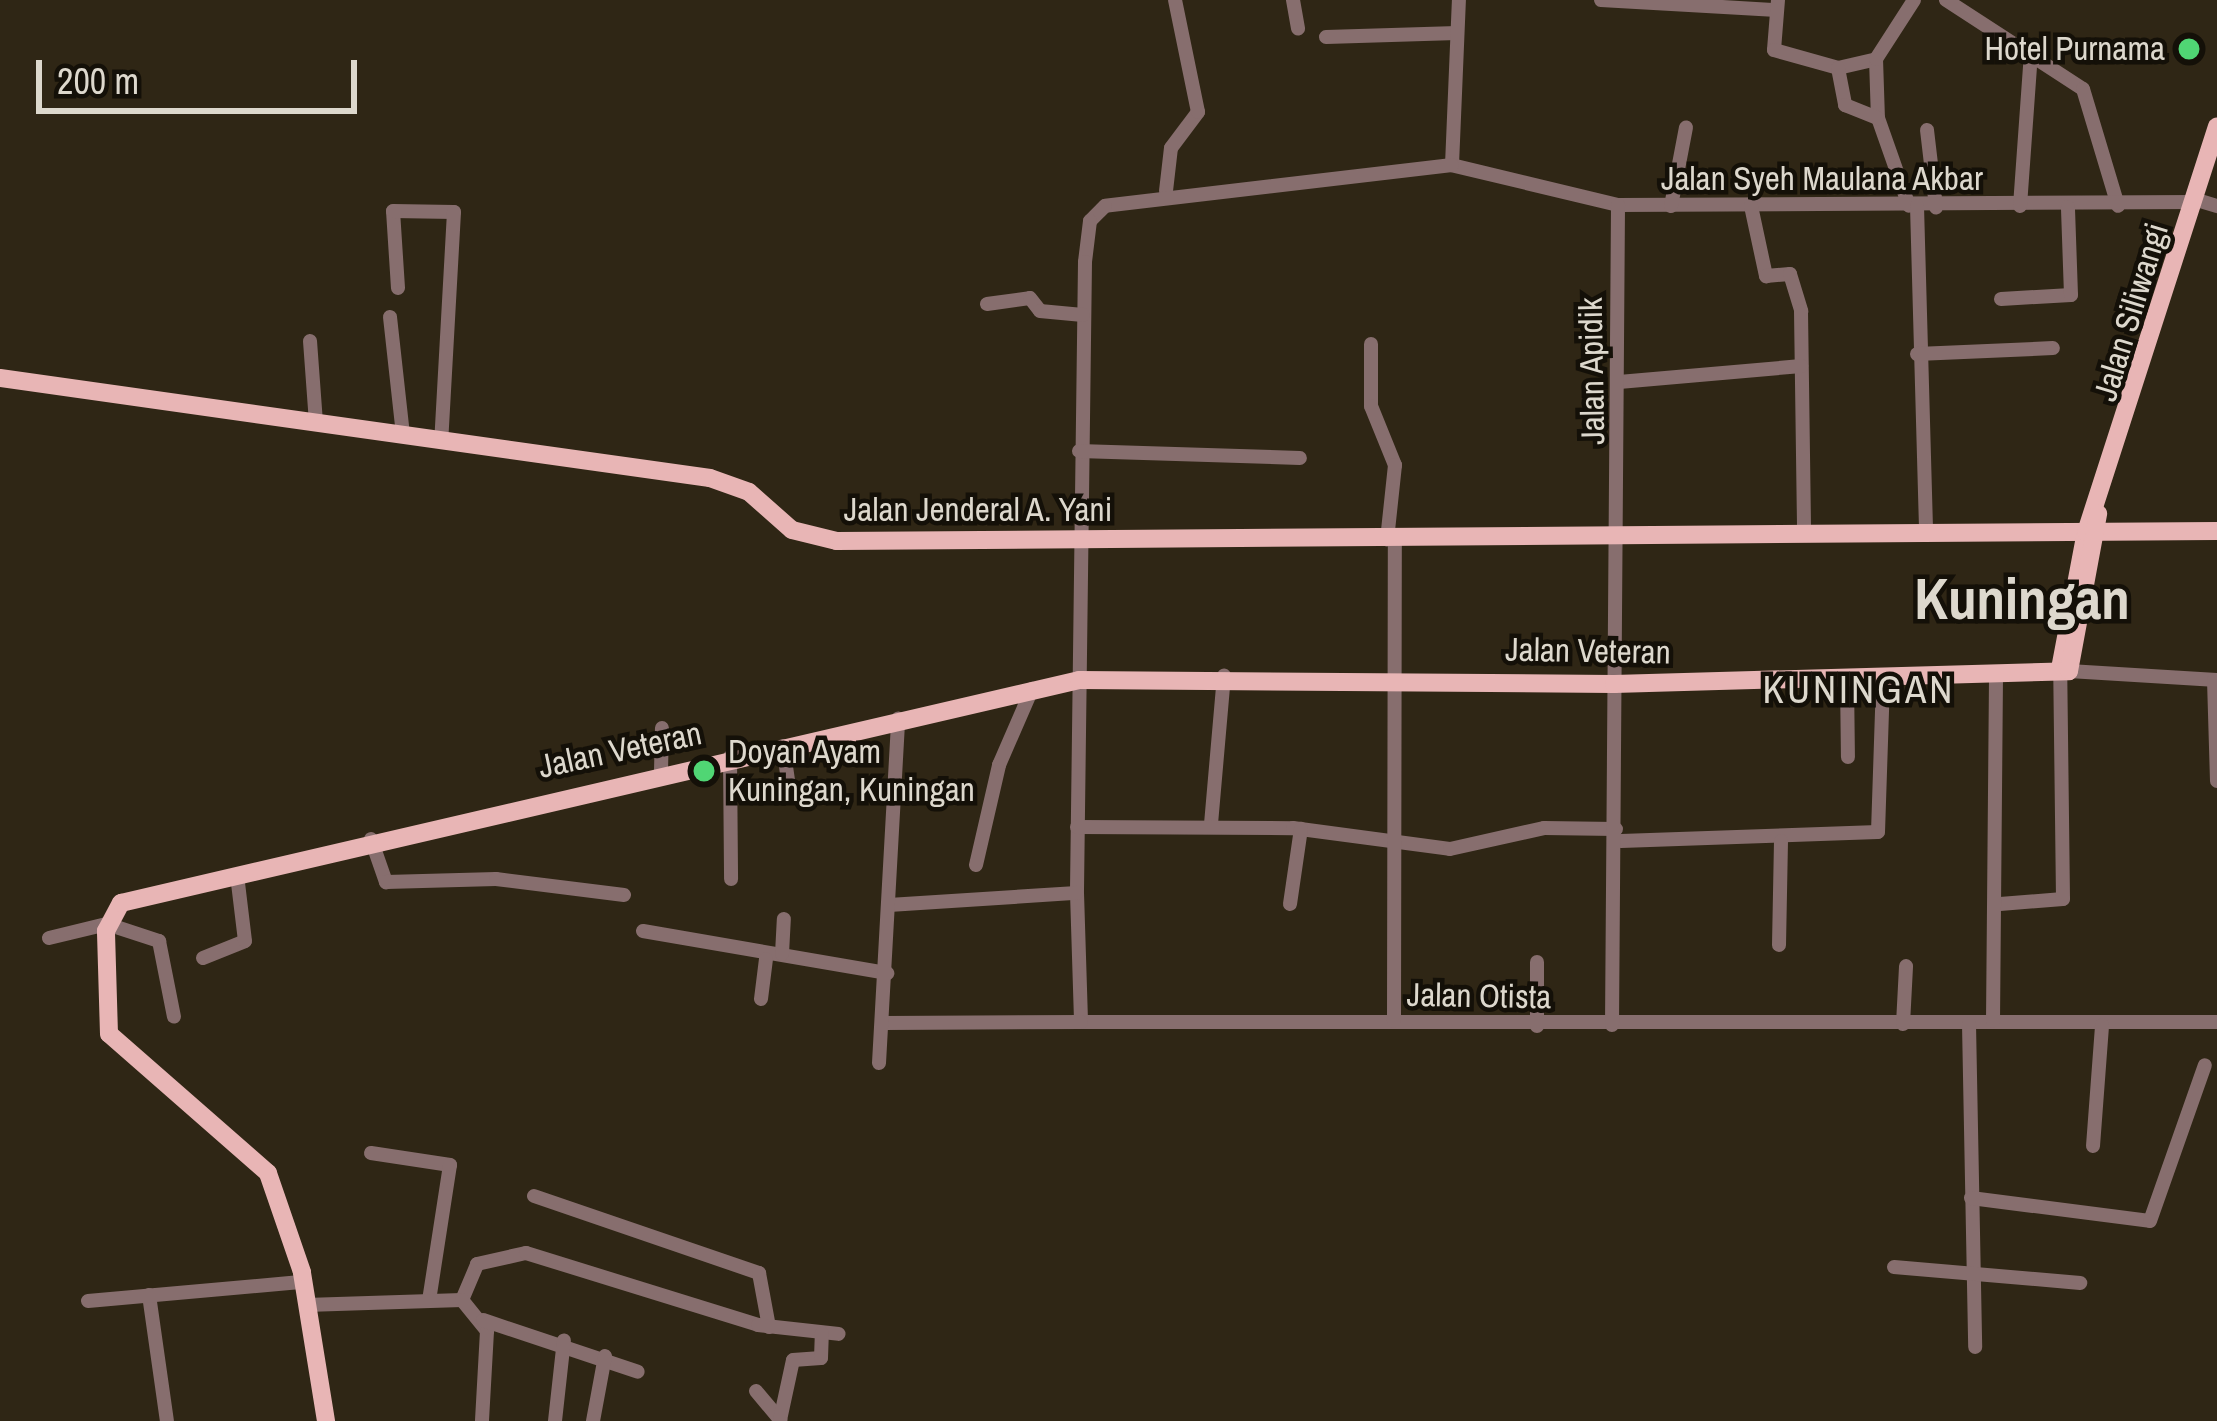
<!DOCTYPE html>
<style>
body{margin:0}
#map{position:relative;width:2217px;height:1421px;overflow:hidden;background:#2f2615;font-family:"Archivo Narrow",sans-serif}
div>[style]{position:absolute}
.minor>*{height:14px;margin:-7px;padding:0 7px;transform-origin:7px;border-radius:7px;background:#876e6e}
.major>*{height:18px;margin:-9px;padding:0 9px;transform-origin:9px;border-radius:9px;background:#e8b5b5}
.dots>*{width:33px;height:33px;translate:-50% -50%;box-sizing:border-box;border:6px solid #141008;border-radius:50%}
span{translate:-50% -50%;white-space:nowrap;text-align:center;line-height:1.15;-webkit-text-stroke:9px #141008;paint-order:stroke}
.poi-label{font-size:33px;color:#ddd8cd}
.right{translate:-100% -50%;text-align:right}
.left{translate:0 -50%;text-align:left}
.street-label{font-size:33px;color:#ddd8cd}
.quarter-label{font-size:39px;color:#ddd8cd;letter-spacing:3px}
.town-label{font-size:57px;color:#ddd8cd;font-weight:700}
.scale{position:absolute;left:36px;top:60px;width:321px;height:54px;box-sizing:border-box;border:6px solid #ddd8cd;border-top:0;padding-left:15px;font-size:36px;line-height:42px;white-space:nowrap;color:#ddd8cd;-webkit-text-stroke:9px #141008;paint-order:stroke}
</style>
<div id="map">
<div class="minor">
<div style="left:1293px;top:0;width:29px;rotate:80deg"></div>
<div style="left:1601px;top:0;width:176px;rotate:3.3deg"></div>
<div style="left:1778px;top:0;width:50px;rotate:94.6deg"></div>
<div style="left:1774px;top:50px;width:66px;rotate:15.7deg"></div>
<div style="left:1838px;top:68px;width:39px;rotate:-13deg"></div>
<div style="left:1876px;top:59px;width:59px;rotate:88.1deg"></div>
<div style="left:1878px;top:118px;width:93px;rotate:70.6deg"></div>
<div style="left:1946px;top:0;width:163px;rotate:33deg"></div>
<div style="left:2083px;top:89px;width:122px;rotate:73.3deg"></div>
<div style="left:1326px;top:37px;width:131px;rotate:-1.7deg"></div>
<div style="left:1876px;top:59px;width:70px;rotate:-57.2deg"></div>
<div style="left:1838px;top:68px;width:38px;rotate:79deg"></div>
<div style="left:1845px;top:105px;width:35px;rotate:22deg"></div>
<div style="left:1927px;top:130px;width:78px;rotate:83.3deg"></div>
<div style="left:1452px;top:165px;width:165px;rotate:-87.6deg"></div>
<div style="left:1166px;top:191px;width:43px;rotate:-83.4deg"></div>
<div style="left:1171px;top:148px;width:45px;rotate:-53.1deg"></div>
<div style="left:1198px;top:112px;width:114px;rotate:-101.6deg"></div>
<div style="left:2197px;top:200px;width:21px;rotate:17deg"></div>
<div style="left:2196px;top:202px;width:578px;rotate:179.7deg"></div>
<div style="left:1618px;top:205px;width:171px;rotate:-166.5deg"></div>
<div style="left:1452px;top:165px;width:349px;rotate:173.3deg"></div>
<div style="left:1105px;top:206px;width:21px;rotate:135deg"></div>
<div style="left:1090px;top:221px;width:41px;rotate:97deg"></div>
<div style="left:1085px;top:262px;width:631px;rotate:90.73deg"></div>
<div style="left:1077px;top:893px;width:129px;rotate:88.2deg"></div>
<div style="left:1081px;top:1022px;width:1136px"></div>
<div style="left:1671px;top:206px;width:80px;rotate:-79.2deg"></div>
<div style="left:1751px;top:206px;width:72px;rotate:77.9deg"></div>
<div style="left:1766px;top:276px;width:24px;rotate:-5deg"></div>
<div style="left:1790px;top:274px;width:39px;rotate:73deg"></div>
<div style="left:1801px;top:311px;width:223px;rotate:89.2deg"></div>
<div style="left:1917px;top:206px;width:328px;rotate:88.4deg"></div>
<div style="left:2020px;top:206px;width:153px;rotate:-85.9deg"></div>
<div style="left:398px;top:288px;width:77px;rotate:-93.7deg"></div>
<div style="left:393px;top:211px;width:61px;rotate:0.9deg"></div>
<div style="left:454px;top:212px;width:229px;rotate:93.2deg"></div>
<div style="left:2001px;top:299px;width:70px;rotate:-3.3deg"></div>
<div style="left:2071px;top:295px;width:88px;rotate:-92deg"></div>
<div style="left:987px;top:304px;width:43px;rotate:-7.9deg"></div>
<div style="left:1030px;top:298px;width:16px;rotate:52deg"></div>
<div style="left:1040px;top:311px;width:43px;rotate:5.3deg"></div>
<div style="left:390px;top:317px;width:119px;rotate:83.7deg"></div>
<div style="left:310px;top:341px;width:82px;rotate:85.8deg"></div>
<div style="left:1371px;top:344px;width:62px;rotate:90deg"></div>
<div style="left:1371px;top:406px;width:64px;rotate:67.9deg"></div>
<div style="left:1395px;top:465px;width:75px;rotate:96.1deg"></div>
<div style="left:1917px;top:354px;width:136px;rotate:-2.5deg"></div>
<div style="left:1619px;top:382px;width:183px;rotate:-5deg"></div>
<div style="left:1079px;top:451px;width:221px;rotate:1.8deg"></div>
<div style="left:2069px;top:671px;width:148px;rotate:3.5deg"></div>
<div style="left:1847px;top:680px;width:77px;rotate:89.3deg"></div>
<div style="left:2214px;top:680px;width:101px;rotate:88.3deg"></div>
<div style="left:783px;top:746px;width:41px;rotate:81.7deg"></div>
<div style="left:730px;top:757px;width:122px;rotate:89.5deg"></div>
<div style="left:661px;top:771px;width:43px;rotate:-88.7deg"></div>
<div style="left:1211px;top:824px;width:149px;rotate:-85deg"></div>
<div style="left:1077px;top:827px;width:216px;rotate:0.3deg"></div>
<div style="left:1293px;top:828px;width:158px;rotate:7.6deg"></div>
<div style="left:1450px;top:849px;width:96px;rotate:-12.6deg"></div>
<div style="left:1544px;top:828px;width:72px;rotate:0.8deg"></div>
<div style="left:371px;top:839px;width:46px;rotate:70.8deg"></div>
<div style="left:386px;top:882px;width:110px;rotate:-1.6deg"></div>
<div style="left:496px;top:879px;width:129px;rotate:7.1deg"></div>
<div style="left:1621px;top:841px;width:257px;rotate:-2deg"></div>
<div style="left:1878px;top:832px;width:154px;rotate:-88.1deg"></div>
<div style="left:976px;top:865px;width:103px;rotate:-77deg"></div>
<div style="left:999px;top:765px;width:83px;rotate:-66.5deg"></div>
<div style="left:1290px;top:904px;width:76px;rotate:-81.7deg"></div>
<div style="left:2000px;top:904px;width:63px;rotate:-4.5deg"></div>
<div style="left:2063px;top:899px;width:230px;rotate:-90.7deg"></div>
<div style="left:889px;top:905px;width:188px;rotate:-3.7deg"></div>
<div style="left:643px;top:931px;width:248px;rotate:9.8deg"></div>
<div style="left:49px;top:938px;width:60px;rotate:-13.6deg"></div>
<div style="left:107px;top:924px;width:55px;rotate:18.1deg"></div>
<div style="left:159px;top:941px;width:77px;rotate:78.8deg"></div>
<div style="left:1779px;top:945px;width:104px;rotate:-88.9deg"></div>
<div style="left:782px;top:954px;width:35px;rotate:-87deg"></div>
<div style="left:203px;top:958px;width:45px;rotate:-22deg"></div>
<div style="left:245px;top:941px;width:58px;rotate:-96.9deg"></div>
<div style="left:761px;top:999px;width:40px;rotate:-82.9deg"></div>
<div style="left:1394px;top:1021px;width:481px;rotate:-89.9deg"></div>
<div style="left:1993px;top:1021px;width:347px;rotate:-89.5deg"></div>
<div style="left:884px;top:1023px;width:197px;rotate:-0.3deg"></div>
<div style="left:1903px;top:1024px;width:58px;rotate:-87deg"></div>
<div style="left:1969px;top:1024px;width:323px;rotate:88.9deg"></div>
<div style="left:1612px;top:1025px;width:820px;rotate:-89.58deg"></div>
<div style="left:1537px;top:1026px;width:64px;rotate:-90deg"></div>
<div style="left:879px;top:1063px;width:345px;rotate:-86.8deg"></div>
<div style="left:2093px;top:1146px;width:121px;rotate:-85.7deg"></div>
<div style="left:371px;top:1153px;width:80px;rotate:8.6deg"></div>
<div style="left:450px;top:1165px;width:137px;rotate:98.8deg"></div>
<div style="left:534px;top:1196px;width:238px;rotate:18.9deg"></div>
<div style="left:759px;top:1273px;width:55px;rotate:79.5deg"></div>
<div style="left:1971px;top:1198px;width:180px;rotate:7.3deg"></div>
<div style="left:2150px;top:1221px;width:165px;rotate:-70.6deg"></div>
<div style="left:1894px;top:1267px;width:187px;rotate:4.9deg"></div>
<div style="left:149px;top:1295px;width:127px;rotate:81.9deg"></div>
<div style="left:462px;top:1300px;width:39px;rotate:-67deg"></div>
<div style="left:477px;top:1264px;width:50px;rotate:-12.7deg"></div>
<div style="left:526px;top:1253px;width:243px;rotate:17.2deg"></div>
<div style="left:758px;top:1325px;width:81px;rotate:6.3deg"></div>
<div style="left:88px;top:1301px;width:216px;rotate:-5.1deg"></div>
<div style="left:306px;top:1305px;width:156px;rotate:-1.8deg"></div>
<div style="left:462px;top:1300px;width:40px;rotate:51deg"></div>
<div style="left:487px;top:1331px;width:90px;rotate:93.2deg"></div>
<div style="left:483px;top:1320px;width:163px;rotate:18.5deg"></div>
<div style="left:756px;top:1391px;width:38px;rotate:50deg"></div>
<div style="left:780px;top:1420px;width:61px;rotate:-77.8deg"></div>
<div style="left:793px;top:1360px;width:28px;rotate:-4deg"></div>
<div style="left:821px;top:1358px;width:25px;rotate:-88deg"></div>
<div style="left:555px;top:1421px;width:81px;rotate:-83.7deg"></div>
<div style="left:593px;top:1421px;width:66px;rotate:-79.5deg"></div>
</div>
<div class="major">
<div style="left:0;top:378px;width:717px;rotate:8.02deg"></div>
<div style="left:710px;top:478px;width:41px;rotate:19.7deg"></div>
<div style="left:749px;top:492px;width:57px;rotate:41.5deg"></div>
<div style="left:792px;top:530px;width:46px;rotate:13.7deg"></div>
<div style="left:837px;top:541px;width:1380px;rotate:-0.42deg"></div>
<div style="left:2060px;top:669px;width:139px;rotate:-79.3deg"></div>
<div style="left:2086px;top:532px;width:426px;rotate:-72.1deg"></div>
<div style="left:326px;top:1421px;width:151px;rotate:-99.2deg"></div>
<div style="left:302px;top:1272px;width:105px;rotate:-109deg"></div>
<div style="left:268px;top:1173px;width:211px;rotate:-138.8deg"></div>
<div style="left:109px;top:1034px;width:103px;rotate:-91.7deg"></div>
<div style="left:106px;top:931px;width:32px;rotate:-62deg"></div>
<div style="left:121px;top:903px;width:984px;rotate:-13.1deg"></div>
<div style="left:1079px;top:680px;width:535px;rotate:0.43deg"></div>
<div style="left:1614px;top:684px;width:455px;rotate:-1.6deg"></div>
<div style="left:2069px;top:671px;width:160px;rotate:-79.5deg"></div>
</div>
<div class="dots">
<div style="left:2189px;top:49px;background:#50d674"></div>
<div style="left:704px;top:771px;background:#50d674"></div>
</div>
<div class="poi-label">
<span class="right" style="left:2165px;top:49px">Hotel Purnama</span>
<span class="left" style="left:728px;top:771px">Doyan Ayam<br>Kuningan, Kuningan</span>
</div>
<div class="street-label">
<span style="left:1822px;top:179px">Jalan Syeh Maulana Akbar</span>
<span style="left:2131px;top:312px;rotate:-73deg">Jalan Siliwangi</span>
<span style="left:1592px;top:371px;rotate:-91deg">Jalan Apidik</span>
<span style="left:978px;top:510px">Jalan Jenderal A. Yani</span>
<span style="left:1588px;top:651px;rotate:1deg">Jalan Veteran</span>
<span style="left:620px;top:750px;rotate:-12deg">Jalan Veteran</span>
<span style="left:1479px;top:996px;rotate:1deg">Jalan Otista</span>
</div>
<div class="quarter-label">
<span style="left:1859px;top:689px">KUNINGAN</span>
</div>
<div class="town-label">
<span style="left:2022px;top:599px">Kuningan</span>
</div>
<div class="scale">200 m</div>
</div>
